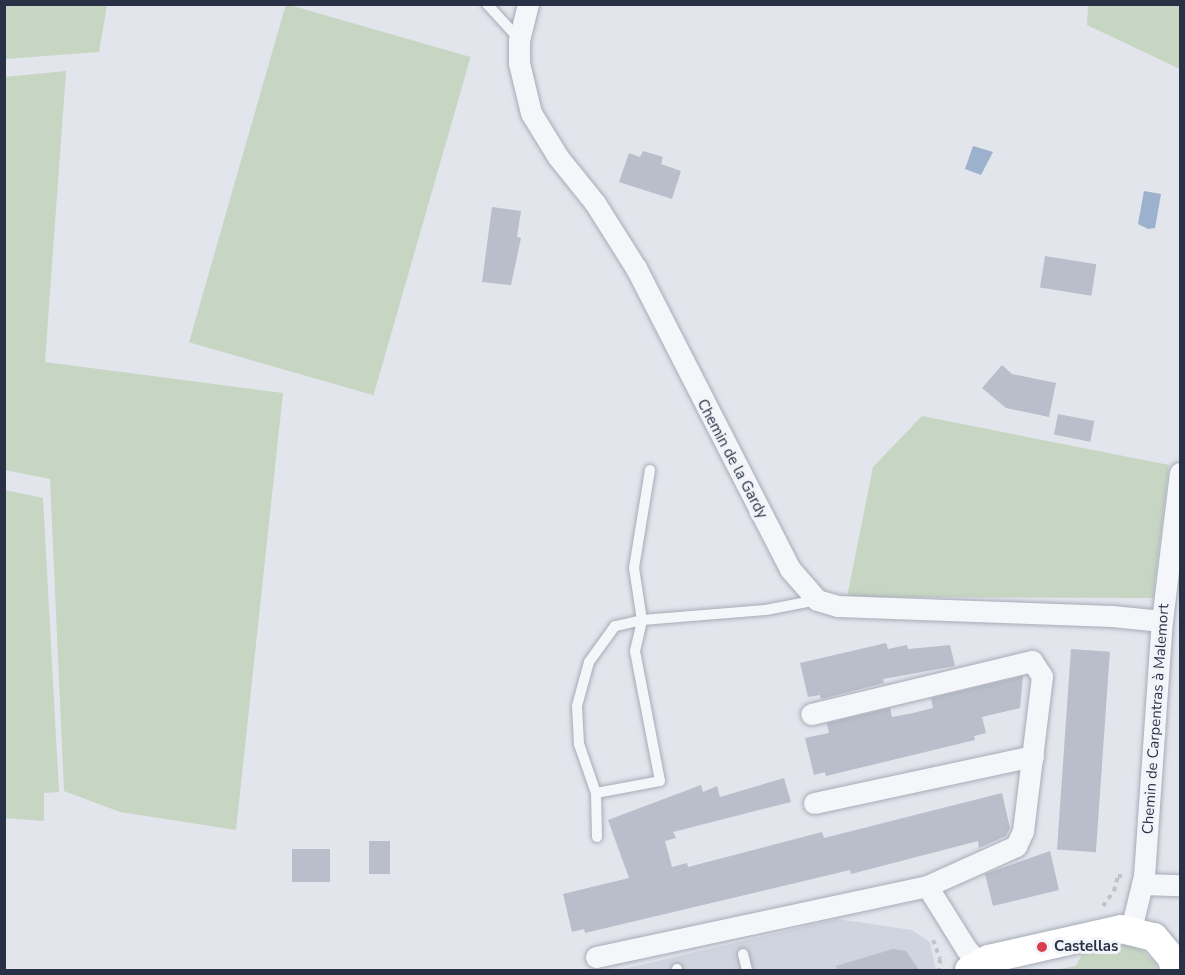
<!DOCTYPE html>
<meta charset="utf-8">
<style>
body{margin:0}
#map{position:relative;width:1185px;height:975px;overflow:hidden;background:#e2e5ec;font-family:"Nunito Sans",sans-serif}
div>[style]{position:absolute}
.built>*{inset:0;background:#d0d4de}
.green>*{inset:0;background:#c6d6c3;transform-origin:0 0}
.water>*{inset:0;background:#9bb1ce}
.building>*{inset:0;background:#b9beca;transform-origin:0 0}
.path>*{height:4px;margin-top:-2px;transform-origin:0;background:repeating-linear-gradient(90deg,#c0c3ca 0 4.5px,transparent 0 9px)}
.roads{filter:drop-shadow(0 0 2px #a6abb7) drop-shadow(0 0 2px #a6abb7)}
.lane>*{height:10px;margin:-5px;padding:0 5px;transform-origin:5px;border-radius:5px;background:#f5f6f9}
.street>*{height:21px;margin:-10.5px;padding:0 10.5px;transform-origin:10.5px;border-radius:10.5px;background:#f5f6f9}
.secondary>*{height:28px;margin:-14px;padding:0 14px;transform-origin:14px;border-radius:14px;background:#fff}
.dots>*{width:16px;height:16px;translate:-50% -50%;box-sizing:border-box;border:3px solid #f2f4f9;border-radius:50%}
span{translate:-50% -50%;white-space:nowrap;text-align:center;line-height:1.15;-webkit-text-stroke:6px #f2f4f9;paint-order:stroke}
.street-label{font-size:15px;color:#283145}
.poi-label{font-size:15px;color:#283145;font-weight:700}
.left{translate:0 -50%;text-align:left}
.frame{position:absolute;inset:0;border:6px solid #283145;pointer-events:none}
</style>
<div id="map">
<div class="built">
<div style="clip-path:polygon(837px 919px,912px 930px,930px 942px,936px 970px,619px 970px)"></div>
</div>
<div class="green">
<div style="clip-path:polygon(5px 4px,107px 5px,99px 52px,5px 59px)"></div>
<div style="left:286px;top:4px;width:192px;height:352px;rotate:16deg"></div>
<div style="clip-path:polygon(1088px 5px,1180px 5px,1180px 69px,1087px 25px)"></div>
<div style="clip-path:polygon(66px 71px,45px 362px,283px 393px,236px 830px,120px 812px,64px 791px,50px 479px,5px 470px,4px 77px)"></div>
<div style="clip-path:polygon(922px 416px,1169px 465px,1153px 598px,847px 597px,873px 467px)"></div>
<div style="clip-path:polygon(5px 490px,43px 498px,59px 792px,44px 793px,44px 821px,5px 818px)"></div>
<div style="clip-path:polygon(1128px 944px,1142px 950px,1155px 963px,1157px 970px,1055px 970px,1076px 966px,1082px 954px)"></div>
</div>
<div class="water">
<div style="clip-path:polygon(973px 146px,993px 152px,981px 175px,965px 169px)"></div>
<div style="clip-path:polygon(1144px 191px,1161px 194px,1155px 228px,1148px 229px,1138px 224px)"></div>
</div>
<div class="building">
<div style="clip-path:polygon(643px 151px,663px 157px,661px 164px,681px 171px,672px 199px,619px 182px,629px 153px,640px 157px)"></div>
<div style="clip-path:polygon(492px 207px,521px 211px,517px 237px,521px 238px,511px 285px,482px 282px)"></div>
<div style="left:1045px;top:256px;width:52px;height:32px;rotate:9deg"></div>
<div style="clip-path:polygon(1002px 365px,1012px 374px,1056px 383px,1049px 417px,1006px 408px,982px 388px)"></div>
<div style="left:1058px;top:414px;width:37px;height:21px;rotate:11deg"></div>
<div style="clip-path:polygon(886px 643px,888px 649px,907px 645px,908px 649px,950px 645px,955px 666px,883px 679px,884px 683px,821px 699px,820px 695px,808px 697px,800px 663px)"></div>
<div style="left:1071px;top:649px;width:39px;height:201px;rotate:4deg"></div>
<div style="clip-path:polygon(1023px 676px,1020px 708px,982px 717px,986px 733px,974px 736px,975px 740px,826px 776px,825px 772px,814px 775px,805px 738px,829px 733px,827px 723px,890px 708px,892px 717px,913px 713px,933px 708px,931px 698px)"></div>
<div style="clip-path:polygon(784px 778px,791px 802px,673px 832px,676px 838px,665px 841px,672px 867px,687px 863px,688px 867px,822px 832px,824px 838px,1002px 793px,1010px 828px,1006px 836px,979px 848px,978px 841px,851px 874px,850px 870px,585px 933px,584px 929px,572px 932px,563px 894px,629px 878px,608px 820px,701px 785px,703px 792px,717px 786px,720px 797px)"></div>
<div style="left:369px;top:841px;width:21px;height:33px"></div>
<div style="left:292px;top:849px;width:38px;height:33px"></div>
<div style="clip-path:polygon(1050px 851px,1059px 890px,993px 906px,985px 874px)"></div>
<div style="clip-path:polygon(893px 949px,906px 951px,919px 970px,837px 970px,836px 966px)"></div>
</div>
<div class="path">
<div style="left:1103px;top:906px;width:19px;rotate:-54deg"></div>
<div style="left:1114px;top:891px;width:16px;rotate:-75deg"></div>
<div style="left:1118px;top:876px;width:4px"></div>
<div style="left:933px;top:940px;width:20px;rotate:70deg"></div>
<div style="left:940px;top:959px;width:11px;rotate:95deg"></div>
</div>
<div class="roads">
<div class="lane">
<div style="left:487px;top:4px;width:47px;rotate:47.6deg"></div>
<div style="left:650px;top:470px;width:99px;rotate:99.3deg"></div>
<div style="left:634px;top:568px;width:53px;rotate:81.3deg"></div>
<div style="left:642px;top:620px;width:28px;rotate:167deg"></div>
<div style="left:615px;top:626px;width:44px;rotate:125.8deg"></div>
<div style="left:589px;top:662px;width:46px;rotate:105.3deg"></div>
<div style="left:577px;top:706px;width:38px;rotate:87deg"></div>
<div style="left:579px;top:744px;width:52px;rotate:70.9deg"></div>
<div style="left:596px;top:793px;width:65px;rotate:-10.6deg"></div>
<div style="left:660px;top:781px;width:132px;rotate:-100.9deg"></div>
<div style="left:635px;top:651px;width:32px;rotate:-77deg"></div>
<div style="left:642px;top:620px;width:124px;rotate:-4.6deg"></div>
<div style="left:766px;top:610px;width:52px;rotate:-11.1deg"></div>
<div style="left:596px;top:793px;width:44px;rotate:88.7deg"></div>
<div style="left:743px;top:954px;width:16px;rotate:76deg"></div>
<div style="left:677px;top:969px;width:1px;rotate:90deg"></div>
</div>
<div class="street">
<div style="left:528px;top:4px;width:36px;rotate:104deg"></div>
<div style="left:519px;top:39px;width:24px;rotate:90deg"></div>
<div style="left:519px;top:63px;width:51px;rotate:76.5deg"></div>
<div style="left:531px;top:113px;width:52px;rotate:58.5deg"></div>
<div style="left:558px;top:157px;width:59px;rotate:51.2deg"></div>
<div style="left:595px;top:203px;width:77px;rotate:57.8deg"></div>
<div style="left:636px;top:268px;width:338px;rotate:62.9deg"></div>
<div style="left:790px;top:569px;width:41px;rotate:48.9deg"></div>
<div style="left:817px;top:600px;width:22px;rotate:16deg"></div>
<div style="left:838px;top:606px;width:274px;rotate:2.1deg"></div>
<div style="left:1112px;top:616px;width:50px;rotate:5.7deg"></div>
<div style="left:814px;top:803px;width:224px;rotate:-12.1deg"></div>
<div style="left:1142px;top:884px;width:38px;rotate:2deg"></div>
<div style="left:927px;top:886px;width:75px;rotate:58deg"></div>
<div style="left:967px;top:950px;width:18px;rotate:45deg"></div>
<div style="left:1131px;top:929px;width:55px;rotate:-76.2deg"></div>
<div style="left:1144px;top:876px;width:256px;rotate:-86deg"></div>
<div style="left:1162px;top:621px;width:149px;rotate:-83.1deg"></div>
<div style="left:596px;top:957px;width:339px;rotate:-12.1deg"></div>
<div style="left:927px;top:886px;width:98px;rotate:-24.2deg"></div>
<div style="left:1016px;top:846px;width:17px;rotate:-65deg"></div>
<div style="left:1023px;top:831px;width:156px;rotate:-83deg"></div>
<div style="left:1042px;top:676px;width:18px;rotate:-124deg"></div>
<div style="left:1032px;top:661px;width:227px;rotate:166.5deg"></div>
</div>
<div class="secondary">
<div style="left:969px;top:970px;width:23px;rotate:-29deg"></div>
<div style="left:989px;top:959px;width:135px;rotate:-12.8deg"></div>
<div style="left:1121px;top:929px;width:34px;rotate:14deg"></div>
<div style="left:1154px;top:937px;width:26px;rotate:50deg"></div>
<div style="left:1171px;top:957px;width:14px;rotate:73deg"></div>
</div>
</div>
<div class="dots">
<div style="left:1042px;top:947px;background:#d93e4d"></div>
</div>
<div class="street-label">
<span style="left:732px;top:459px;rotate:62deg">Chemin de la Gardy</span>
<span style="left:1156px;top:719px;rotate:-86deg">Chemin de Carpentras à Malemort</span>
</div>
<div class="poi-label">
<span class="left" style="left:1054px;top:947px">Castellas</span>
</div>
<div class="frame"></div>
</div>
